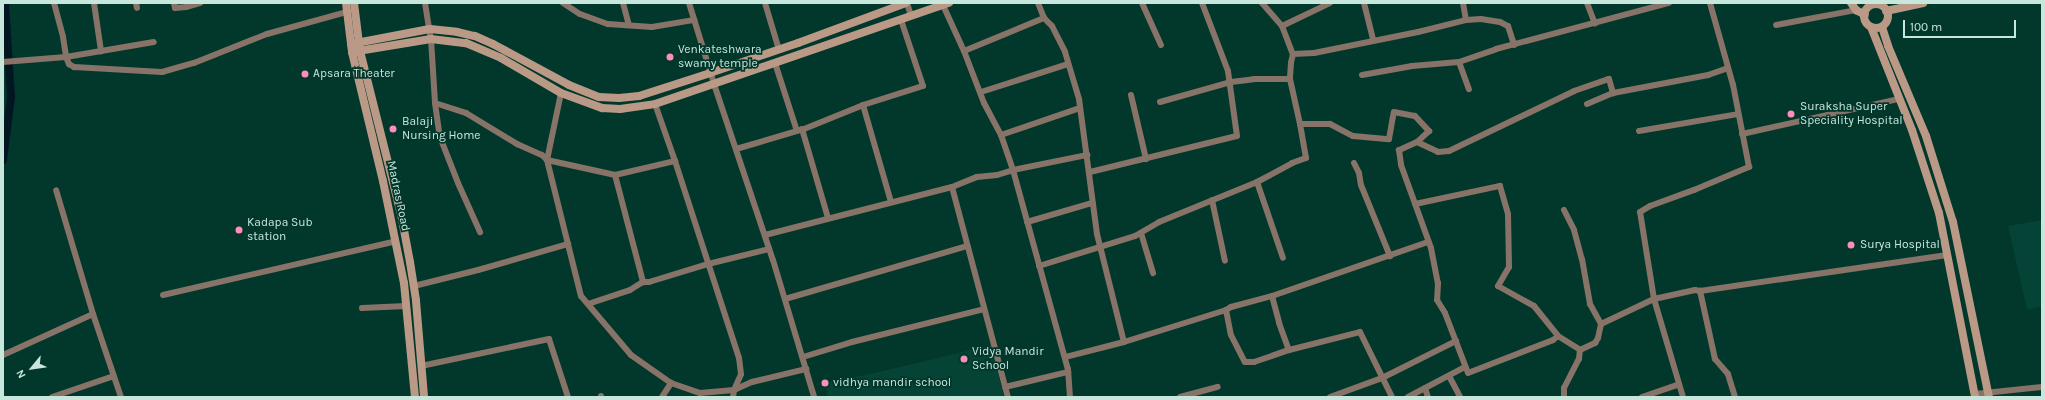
<!DOCTYPE html>
<style>
body{margin:0}
#map{position:relative;width:2045px;height:400px;overflow:hidden;background:#02372c;font-family:Karla,sans-serif}
div>[style]{position:absolute}
.built>*{inset:0;background:#044336}
.canal>*{height:8px;margin:-4px;padding:0 4px;transform-origin:4px;border-radius:4px;background:#021622}
.minor>*{height:6px;margin:-3px;padding:0 3px;transform-origin:3px;border-radius:3px;background:#877367}
.secondary>*{height:8px;margin:-4px;padding:0 4px;transform-origin:4px;border-radius:4px;background:#ba9a86}
.secondary>.ring{margin:-4px;padding:0;box-sizing:content-box;background:none;border:8px solid #ba9a86;border-radius:50%}
.dots>*{width:11px;height:11px;translate:-50% -50%;box-sizing:border-box;border:2px solid #02372c;border-radius:50%}
span{translate:-50% -50%;white-space:nowrap;text-align:center;line-height:1.15;-webkit-text-stroke:3.5px #02372c;paint-order:stroke}
.poi-label{font-size:12px;color:#c7e6dc}
.left{translate:0 -50%;text-align:left}
.street-label{font-size:12px;color:#c7e6dc}
.frame{position:absolute;inset:0;border:4px solid #c7e6dc;pointer-events:none}
.north{position:absolute;left:12px;top:348px;width:40px;height:40px;-webkit-text-stroke:3px #02372c;paint-order:stroke;rotate:241deg;font-size:11px;font-weight:700;line-height:16px;text-align:center;color:#c7e6dc}
.north::after{content:'';display:block;margin:auto;width:14px;height:18px;background:#c7e6dc;clip-path:polygon(50% 0,100% 100%,50% 72%,0 100%)}
.scale{position:absolute;left:1903px;top:20px;width:113px;height:18px;box-sizing:border-box;border:2px solid #c7e6dc;border-top:0;padding-left:5px;font-size:12px;line-height:14px;white-space:nowrap;color:#c7e6dc;-webkit-text-stroke:3px #02372c;paint-order:stroke}
</style>
<div id="map">
<div class="built">
<div style="clip-path:polygon(2042px 220px,2042px 306px,2027px 310px,2008px 226px)"></div>
<div style="clip-path:polygon(991px 345px,1004px 397px,828px 397px,825px 383px,875px 373px)"></div>
</div>
<div class="canal">
<div style="left:3px;top:160px;width:64px;rotate:-82.8deg"></div>
<div style="left:11px;top:97px;width:94px;rotate:-93.7deg"></div>
</div>
<div class="minor">
<div style="left:54px;top:3px;width:35px;rotate:75deg"></div>
<div style="left:63px;top:37px;width:20px;rotate:81deg"></div>
<div style="left:66px;top:57px;width:8px;rotate:67deg"></div>
<div style="left:69px;top:64px;width:6px;rotate:31deg"></div>
<div style="left:74px;top:67px;width:88px;rotate:3.3deg"></div>
<div style="left:162px;top:72px;width:33px;rotate:-16deg"></div>
<div style="left:194px;top:63px;width:79px;rotate:-21.7deg"></div>
<div style="left:267px;top:34px;width:83px;rotate:-15.4deg"></div>
<div style="left:94px;top:3px;width:49px;rotate:81.7deg"></div>
<div style="left:136px;top:3px;width:5px;rotate:79deg"></div>
<div style="left:174px;top:3px;width:5px;rotate:79deg"></div>
<div style="left:175px;top:8px;width:11px;rotate:-5deg"></div>
<div style="left:186px;top:7px;width:15px;rotate:-16deg"></div>
<div style="left:425px;top:3px;width:36px;rotate:81deg"></div>
<div style="left:431px;top:39px;width:64px;rotate:86.4deg"></div>
<div style="left:435px;top:103px;width:33px;rotate:18deg"></div>
<div style="left:466px;top:113px;width:60px;rotate:31.3deg"></div>
<div style="left:517px;top:144px;width:27px;rotate:24deg"></div>
<div style="left:542px;top:155px;width:7px;rotate:45deg"></div>
<div style="left:547px;top:160px;width:140px;rotate:76deg"></div>
<div style="left:581px;top:296px;width:77px;rotate:49.7deg"></div>
<div style="left:631px;top:355px;width:49px;rotate:35deg"></div>
<div style="left:671px;top:383px;width:31px;rotate:19deg"></div>
<div style="left:700px;top:393px;width:34px;rotate:-5deg"></div>
<div style="left:734px;top:390px;width:17px;rotate:-66deg"></div>
<div style="left:741px;top:374px;width:16px;rotate:-97deg"></div>
<div style="left:739px;top:358px;width:207px;rotate:-108deg"></div>
<div style="left:563px;top:3px;width:20px;rotate:33deg"></div>
<div style="left:580px;top:14px;width:30px;rotate:20deg"></div>
<div style="left:608px;top:24px;width:44px;rotate:3.9deg"></div>
<div style="left:652px;top:27px;width:43px;rotate:-9.5deg"></div>
<div style="left:623px;top:3px;width:23px;rotate:75deg"></div>
<div style="left:689px;top:3px;width:85px;rotate:72.8deg"></div>
<div style="left:714px;top:84px;width:186px;rotate:71.5deg"></div>
<div style="left:773px;top:260px;width:143px;rotate:73.3deg"></div>
<div style="left:765px;top:3px;width:49px;rotate:73.4deg"></div>
<div style="left:907px;top:3px;width:14px;rotate:73deg"></div>
<div style="left:942px;top:3px;width:53px;rotate:65.4deg"></div>
<div style="left:964px;top:51px;width:56px;rotate:69deg"></div>
<div style="left:984px;top:103px;width:36px;rotate:62deg"></div>
<div style="left:1001px;top:135px;width:37px;rotate:71deg"></div>
<div style="left:1013px;top:170px;width:206px;rotate:74.6deg"></div>
<div style="left:1068px;top:369px;width:28px;rotate:86deg"></div>
<div style="left:1038px;top:3px;width:16px;rotate:68deg"></div>
<div style="left:1044px;top:18px;width:11px;rotate:45deg"></div>
<div style="left:1052px;top:26px;width:29px;rotate:63deg"></div>
<div style="left:1065px;top:52px;width:49px;rotate:73.4deg"></div>
<div style="left:1079px;top:99px;width:136px;rotate:82.4deg"></div>
<div style="left:1097px;top:234px;width:111px;rotate:76deg"></div>
<div style="left:1124px;top:342px;width:61px;rotate:165.7deg"></div>
<div style="left:1142px;top:3px;width:46px;rotate:65.7deg"></div>
<div style="left:1262px;top:3px;width:30px;rotate:49deg"></div>
<div style="left:1282px;top:26px;width:30px;rotate:69deg"></div>
<div style="left:1293px;top:54px;width:9px;rotate:103deg"></div>
<div style="left:1291px;top:63px;width:16px;rotate:94deg"></div>
<div style="left:1364px;top:3px;width:38px;rotate:76deg"></div>
<div style="left:1463px;top:3px;width:17px;rotate:80deg"></div>
<div style="left:1466px;top:20px;width:15px;rotate:-4deg"></div>
<div style="left:1481px;top:19px;width:19px;rotate:9deg"></div>
<div style="left:1500px;top:22px;width:9px;rotate:27deg"></div>
<div style="left:1508px;top:26px;width:20px;rotate:72deg"></div>
<div style="left:1587px;top:3px;width:22px;rotate:69deg"></div>
<div style="left:1776px;top:25px;width:81px;rotate:-10.6deg"></div>
<div style="left:1282px;top:26px;width:53px;rotate:-25.6deg"></div>
<div style="left:964px;top:51px;width:87px;rotate:-22.4deg"></div>
<div style="left:1293px;top:54px;width:21px;rotate:-3deg"></div>
<div style="left:1314px;top:53px;width:106px;rotate:-11.4deg"></div>
<div style="left:1418px;top:32px;width:49px;rotate:-14deg"></div>
<div style="left:3px;top:62px;width:63px;rotate:-4.5deg"></div>
<div style="left:66px;top:57px;width:89px;rotate:-9.7deg"></div>
<div style="left:1459px;top:62px;width:29px;rotate:70deg"></div>
<div style="left:775px;top:63px;width:71px;rotate:72.1deg"></div>
<div style="left:1362px;top:75px;width:51px;rotate:-10.2deg"></div>
<div style="left:1412px;top:66px;width:47px;rotate:-4.9deg"></div>
<div style="left:1459px;top:62px;width:39px;rotate:-19deg"></div>
<div style="left:1496px;top:49px;width:179px;rotate:-14.9deg"></div>
<div style="left:981px;top:92px;width:91px;rotate:-17.8deg"></div>
<div style="left:561px;top:93px;width:68px;rotate:101.8deg"></div>
<div style="left:547px;top:160px;width:70px;rotate:12.4deg"></div>
<div style="left:615px;top:175px;width:62px;rotate:-13.1deg"></div>
<div style="left:675px;top:161px;width:60px;rotate:-109.3deg"></div>
<div style="left:1131px;top:95px;width:66px;rotate:76.8deg"></div>
<div style="left:1160px;top:102px;width:74px;rotate:-15.7deg"></div>
<div style="left:1231px;top:82px;width:23px;rotate:-7deg"></div>
<div style="left:1254px;top:79px;width:36px"></div>
<div style="left:1290px;top:79px;width:46px;rotate:77.5deg"></div>
<div style="left:435px;top:103px;width:34px;rotate:82deg"></div>
<div style="left:440px;top:137px;width:49px;rotate:68.6deg"></div>
<div style="left:458px;top:183px;width:54px;rotate:65.8deg"></div>
<div style="left:1587px;top:104px;width:28px;rotate:-23deg"></div>
<div style="left:863px;top:105px;width:101px;rotate:73.9deg"></div>
<div style="left:802px;top:129px;width:93px;rotate:73.7deg"></div>
<div style="left:1639px;top:131px;width:100px;rotate:-9.7deg"></div>
<div style="left:1742px;top:134px;width:161px;rotate:-12.6deg"></div>
<div style="left:1001px;top:135px;width:83px;rotate:-18.9deg"></div>
<div style="left:1417px;top:142px;width:23px;rotate:25deg"></div>
<div style="left:1438px;top:152px;width:11px;rotate:-5deg"></div>
<div style="left:1449px;top:151px;width:139px;rotate:-25.6deg"></div>
<div style="left:1574px;top:91px;width:37px;rotate:-19deg"></div>
<div style="left:1609px;top:79px;width:15px;rotate:74deg"></div>
<div style="left:1613px;top:93px;width:97px;rotate:-10.7deg"></div>
<div style="left:1708px;top:75px;width:21px;rotate:-19deg"></div>
<div style="left:736px;top:149px;width:71px;rotate:-16.4deg"></div>
<div style="left:804px;top:129px;width:64px;rotate:-22.1deg"></div>
<div style="left:863px;top:105px;width:63px;rotate:-17.6deg"></div>
<div style="left:923px;top:86px;width:70px;rotate:-108.4deg"></div>
<div style="left:1354px;top:163px;width:11px;rotate:63deg"></div>
<div style="left:1359px;top:173px;width:12px;rotate:81deg"></div>
<div style="left:1361px;top:185px;width:77px;rotate:67.8deg"></div>
<div style="left:1090px;top:172px;width:151px;rotate:-13.8deg"></div>
<div style="left:1237px;top:136px;width:66px;rotate:-97.9deg"></div>
<div style="left:1228px;top:71px;width:73px;rotate:-110.9deg"></div>
<div style="left:615px;top:175px;width:111px;rotate:75.3deg"></div>
<div style="left:1257px;top:182px;width:80px;rotate:71.1deg"></div>
<div style="left:952px;top:187px;width:217px;rotate:75.1deg"></div>
<div style="left:1212px;top:200px;width:62px;rotate:78deg"></div>
<div style="left:1415px;top:204px;width:87px;rotate:-12deg"></div>
<div style="left:1500px;top:186px;width:29px;rotate:74deg"></div>
<div style="left:1508px;top:214px;width:53px;rotate:88.9deg"></div>
<div style="left:1509px;top:267px;width:22px;rotate:120deg"></div>
<div style="left:1498px;top:286px;width:41px;rotate:29.1deg"></div>
<div style="left:1534px;top:306px;width:38px;rotate:51deg"></div>
<div style="left:1558px;top:336px;width:26px;rotate:32deg"></div>
<div style="left:1564px;top:210px;width:22px;rotate:63deg"></div>
<div style="left:1574px;top:230px;width:30px;rotate:75deg"></div>
<div style="left:1582px;top:259px;width:46px;rotate:79.9deg"></div>
<div style="left:1590px;top:304px;width:23px;rotate:61deg"></div>
<div style="left:1027px;top:222px;width:68px;rotate:-16.3deg"></div>
<div style="left:1141px;top:233px;width:42px;rotate:73.3deg"></div>
<div style="left:765px;top:235px;width:193px;rotate:-14.4deg"></div>
<div style="left:952px;top:187px;width:27px;rotate:-22deg"></div>
<div style="left:977px;top:177px;width:20px;rotate:-6deg"></div>
<div style="left:997px;top:175px;width:17px;rotate:-17deg"></div>
<div style="left:1013px;top:170px;width:76px;rotate:-11.5deg"></div>
<div style="left:1039px;top:266px;width:101px;rotate:-17.4deg"></div>
<div style="left:1135px;top:236px;width:28px;rotate:-30deg"></div>
<div style="left:1159px;top:222px;width:106px;rotate:-22.2deg"></div>
<div style="left:1257px;top:182px;width:40px;rotate:-28deg"></div>
<div style="left:1292px;top:163px;width:15px;rotate:-20deg"></div>
<div style="left:1306px;top:158px;width:35px;rotate:-100deg"></div>
<div style="left:1300px;top:124px;width:30px"></div>
<div style="left:1330px;top:124px;width:26px;rotate:28deg"></div>
<div style="left:1353px;top:136px;width:36px;rotate:5deg"></div>
<div style="left:1389px;top:139px;width:27px;rotate:-80deg"></div>
<div style="left:1394px;top:112px;width:21px;rotate:11deg"></div>
<div style="left:1415px;top:116px;width:21px;rotate:47deg"></div>
<div style="left:1429px;top:131px;width:16px;rotate:137deg"></div>
<div style="left:1417px;top:142px;width:20px;rotate:156deg"></div>
<div style="left:1399px;top:150px;width:15px;rotate:82deg"></div>
<div style="left:1401px;top:165px;width:88px;rotate:70.1deg"></div>
<div style="left:1431px;top:248px;width:36px;rotate:79deg"></div>
<div style="left:1438px;top:283px;width:17px;rotate:93deg"></div>
<div style="left:1437px;top:300px;width:15px;rotate:58deg"></div>
<div style="left:1445px;top:313px;width:64px;rotate:69deg"></div>
<div style="left:1468px;top:373px;width:91px;rotate:-21.2deg"></div>
<div style="left:1553px;top:340px;width:6px;rotate:-39deg"></div>
<div style="left:414px;top:286px;width:66px;rotate:-14deg"></div>
<div style="left:478px;top:270px;width:94px;rotate:-16.1deg"></div>
<div style="left:163px;top:295px;width:239px;rotate:-13deg"></div>
<div style="left:1272px;top:296px;width:28px;rotate:75deg"></div>
<div style="left:1279px;top:323px;width:29px;rotate:70deg"></div>
<div style="left:785px;top:299px;width:190px;rotate:-16.2deg"></div>
<div style="left:588px;top:304px;width:44px;rotate:-18.4deg"></div>
<div style="left:630px;top:290px;width:15px;rotate:-32deg"></div>
<div style="left:643px;top:282px;width:6px"></div>
<div style="left:649px;top:282px;width:62px;rotate:-17deg"></div>
<div style="left:708px;top:264px;width:63px;rotate:-13.8deg"></div>
<div style="left:362px;top:308px;width:44px;rotate:-2.6deg"></div>
<div style="left:1226px;top:310px;width:25px;rotate:79deg"></div>
<div style="left:1231px;top:335px;width:30px;rotate:63deg"></div>
<div style="left:1245px;top:362px;width:9px"></div>
<div style="left:1254px;top:362px;width:37px;rotate:-19deg"></div>
<div style="left:1289px;top:350px;width:73px;rotate:-14.2deg"></div>
<div style="left:1360px;top:332px;width:72px;rotate:63.8deg"></div>
<div style="left:93px;top:314px;width:88px;rotate:71.4deg"></div>
<div style="left:1124px;top:342px;width:107px;rotate:-17.4deg"></div>
<div style="left:1226px;top:310px;width:6px;rotate:-31deg"></div>
<div style="left:1231px;top:307px;width:42px;rotate:-15deg"></div>
<div style="left:1272px;top:296px;width:165px;rotate:-19.1deg"></div>
<div style="left:1580px;top:350px;width:17px;rotate:-25deg"></div>
<div style="left:1595px;top:343px;width:6px;rotate:-59deg"></div>
<div style="left:1598px;top:338px;width:14px;rotate:-78deg"></div>
<div style="left:1601px;top:324px;width:59px;rotate:-25.3deg"></div>
<div style="left:1654px;top:299px;width:42px;rotate:-12.4deg"></div>
<div style="left:1695px;top:290px;width:5px;rotate:11deg"></div>
<div style="left:3px;top:355px;width:99px;rotate:-24.5deg"></div>
<div style="left:93px;top:314px;width:129px;rotate:-106.6deg"></div>
<div style="left:803px;top:357px;width:51px;rotate:-17deg"></div>
<div style="left:852px;top:342px;width:136px;rotate:-14deg"></div>
<div style="left:421px;top:366px;width:131px;rotate:-11.9deg"></div>
<div style="left:549px;top:339px;width:61px;rotate:71.9deg"></div>
<div style="left:1449px;top:376px;width:24px;rotate:62deg"></div>
<div style="left:1005px;top:387px;width:65px;rotate:-13.4deg"></div>
<div style="left:1425px;top:388px;width:9px;rotate:72deg"></div>
<div style="left:1975px;top:394px;width:67px;rotate:-6deg"></div>
<div style="left:601px;top:396px;width:1px;rotate:90deg"></div>
<div style="left:52px;top:397px;width:65px;rotate:-18.7deg"></div>
<div style="left:662px;top:397px;width:17px;rotate:-57deg"></div>
<div style="left:733px;top:397px;width:7px;rotate:-82deg"></div>
<div style="left:734px;top:390px;width:20px;rotate:-24deg"></div>
<div style="left:752px;top:382px;width:56px;rotate:-13.5deg"></div>
<div style="left:1180px;top:397px;width:39px;rotate:-15deg"></div>
<div style="left:1330px;top:397px;width:55px;rotate:-20.1deg"></div>
<div style="left:1382px;top:378px;width:83px;rotate:-26.6deg"></div>
<div style="left:1408px;top:397px;width:64px;rotate:-27.8deg"></div>
<div style="left:1564px;top:397px;width:9px;rotate:-90deg"></div>
<div style="left:1564px;top:388px;width:33px;rotate:-63deg"></div>
<div style="left:1579px;top:359px;width:9px;rotate:-84deg"></div>
<div style="left:1642px;top:397px;width:39px;rotate:-19deg"></div>
<div style="left:1683px;top:397px;width:102px;rotate:-106.5deg"></div>
<div style="left:1654px;top:299px;width:88px;rotate:-99.1deg"></div>
<div style="left:1640px;top:212px;width:12px;rotate:-31deg"></div>
<div style="left:1650px;top:206px;width:47px;rotate:-20deg"></div>
<div style="left:1694px;top:190px;width:60px;rotate:-22.7deg"></div>
<div style="left:1749px;top:167px;width:84px;rotate:-101deg"></div>
<div style="left:1733px;top:85px;width:85px;rotate:-105.7deg"></div>
<div style="left:1735px;top:397px;width:24px;rotate:-107deg"></div>
<div style="left:1728px;top:374px;width:20px;rotate:-131deg"></div>
<div style="left:1715px;top:359px;width:70px;rotate:-102.4deg"></div>
<div style="left:1700px;top:291px;width:250px;rotate:-8.3deg"></div>
</div>
<div class="secondary">
<div style="left:346px;top:3px;width:49px;rotate:83deg"></div>
<div style="left:352px;top:52px;width:133px;rotate:76.5deg"></div>
<div style="left:383px;top:181px;width:104px;rotate:78.4deg"></div>
<div style="left:404px;top:283px;width:115px;rotate:84.5deg"></div>
<div style="left:354px;top:3px;width:48px;rotate:82.9deg"></div>
<div style="left:360px;top:51px;width:168px;rotate:75.9deg"></div>
<div style="left:401px;top:214px;width:49px;rotate:79.4deg"></div>
<div style="left:410px;top:262px;width:39px;rotate:81deg"></div>
<div style="left:416px;top:301px;width:96px;rotate:85.2deg"></div>
<div style="left:1851px;top:3px;width:9px;rotate:54deg"></div>
<div style="left:1856px;top:10px;width:10px;rotate:29deg"></div>
<div class="ring" style="left:1864px;top:4px;width:16px;height:16px"></div>
<div style="left:1886px;top:11px;width:38px;rotate:-12deg"></div>
<div style="left:1871px;top:27px;width:111px;rotate:68.3deg"></div>
<div style="left:1912px;top:130px;width:87px;rotate:72deg"></div>
<div style="left:1939px;top:213px;width:187px;rotate:78.9deg"></div>
<div style="left:1882px;top:27px;width:20px;rotate:72deg"></div>
<div style="left:1888px;top:46px;width:98px;rotate:67.1deg"></div>
<div style="left:1926px;top:136px;width:90px;rotate:72.6deg"></div>
<div style="left:1953px;top:222px;width:179px;rotate:78.4deg"></div>
<div style="left:351px;top:44px;width:80px;rotate:-10.8deg"></div>
<div style="left:430px;top:29px;width:27px;rotate:6deg"></div>
<div style="left:457px;top:32px;width:18px;rotate:13deg"></div>
<div style="left:475px;top:36px;width:20px;rotate:24deg"></div>
<div style="left:493px;top:44px;width:86px;rotate:28.3deg"></div>
<div style="left:569px;top:85px;width:32px;rotate:22deg"></div>
<div style="left:599px;top:97px;width:20px;rotate:3deg"></div>
<div style="left:619px;top:98px;width:20px;rotate:-6deg"></div>
<div style="left:639px;top:96px;width:75px;rotate:-17.9deg"></div>
<div style="left:710px;top:73px;width:93px;rotate:-18.8deg"></div>
<div style="left:798px;top:43px;width:115px;rotate:-20.3deg"></div>
<div style="left:352px;top:52px;width:80px;rotate:-9.3deg"></div>
<div style="left:431px;top:39px;width:35px;rotate:7deg"></div>
<div style="left:466px;top:43px;width:38px;rotate:23deg"></div>
<div style="left:501px;top:58px;width:69px;rotate:30.3deg"></div>
<div style="left:561px;top:93px;width:44px;rotate:20.1deg"></div>
<div style="left:602px;top:108px;width:18px;rotate:3deg"></div>
<div style="left:620px;top:109px;width:35px;rotate:-8deg"></div>
<div style="left:655px;top:104px;width:311px;rotate:-19deg"></div>
</div>
<div class="dots">
<div style="left:670px;top:57px;background:#fe8ebe"></div>
<div style="left:305px;top:74px;background:#fe8ebe"></div>
<div style="left:1791px;top:114px;background:#fe8ebe"></div>
<div style="left:393px;top:129px;background:#fe8ebe"></div>
<div style="left:239px;top:230px;background:#fe8ebe"></div>
<div style="left:1851px;top:245px;background:#fe8ebe"></div>
<div style="left:964px;top:359px;background:#fe8ebe"></div>
<div style="left:825px;top:383px;background:#fe8ebe"></div>
</div>
<div class="poi-label">
<span class="left" style="left:678px;top:57px">Venkateshwara<br>swamy temple</span>
<span class="left" style="left:313px;top:74px">Apsara Theater</span>
<span class="left" style="left:1800px;top:114px">Suraksha Super<br>Speciality Hospital</span>
<span class="left" style="left:402px;top:129px">Balaji<br>Nursing Home</span>
<span class="left" style="left:247px;top:230px">Kadapa Sub<br>station</span>
<span class="left" style="left:1860px;top:245px">Surya Hospital</span>
<span class="left" style="left:972px;top:359px">Vidya Mandir<br>School</span>
<span class="left" style="left:833px;top:383px">vidhya mandir school</span>
</div>
<div class="street-label">
<span style="left:398px;top:196px;rotate:78deg">Madras Road</span>
</div>
<div class="frame"></div>
<div class="north">N</div>
<div class="scale">100 m</div>
</div>
